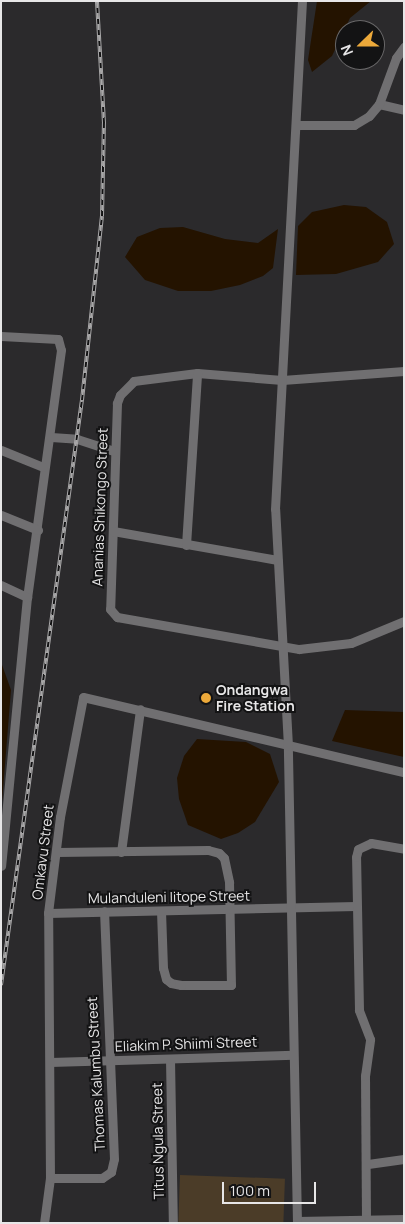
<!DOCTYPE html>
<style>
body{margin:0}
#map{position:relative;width:405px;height:1224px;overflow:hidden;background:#2b2a2c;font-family:Manrope,sans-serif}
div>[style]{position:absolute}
.green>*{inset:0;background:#4b3c28;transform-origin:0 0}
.water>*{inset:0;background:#241300}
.minor>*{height:9px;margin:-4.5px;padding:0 4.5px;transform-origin:4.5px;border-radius:4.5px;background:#706f71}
.rail>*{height:4px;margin-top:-2px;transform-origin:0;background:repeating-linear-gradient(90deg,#131314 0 5.5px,#a8a7a8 0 11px);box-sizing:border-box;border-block:1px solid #a8a7a8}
.dots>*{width:14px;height:14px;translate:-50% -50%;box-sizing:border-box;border:2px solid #131314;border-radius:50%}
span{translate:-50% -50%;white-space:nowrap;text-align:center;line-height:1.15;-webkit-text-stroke:4px #131314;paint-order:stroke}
.street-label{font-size:14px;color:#e7e6e7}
.poi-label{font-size:14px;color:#e7e6e7;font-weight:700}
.left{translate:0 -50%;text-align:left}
.frame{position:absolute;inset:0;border:2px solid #e7e6e7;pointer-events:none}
.north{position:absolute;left:335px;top:20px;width:50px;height:50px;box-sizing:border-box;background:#131314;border:1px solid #686768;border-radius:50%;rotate:248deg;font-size:14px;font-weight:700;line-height:20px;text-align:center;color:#e7e6e7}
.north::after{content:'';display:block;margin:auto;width:18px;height:22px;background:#eca93a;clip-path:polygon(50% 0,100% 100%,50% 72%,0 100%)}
.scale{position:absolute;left:222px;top:1182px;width:94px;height:22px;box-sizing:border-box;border:2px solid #e7e6e7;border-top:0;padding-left:6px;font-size:15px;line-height:18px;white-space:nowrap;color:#e7e6e7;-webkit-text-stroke:4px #131314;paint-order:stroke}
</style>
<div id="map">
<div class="green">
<div style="left:180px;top:1175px;width:105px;height:48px;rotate:2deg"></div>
</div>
<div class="water">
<div style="clip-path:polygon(317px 1px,371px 1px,350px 18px,332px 56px,312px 72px,308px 60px)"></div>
<div style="clip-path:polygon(344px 205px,366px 207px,387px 222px,394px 244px,378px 262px,336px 274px,296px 275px,298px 226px,312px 212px)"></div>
<div style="clip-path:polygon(183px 227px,225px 239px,258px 243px,278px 229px,273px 268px,263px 276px,240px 285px,211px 291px,178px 291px,145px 280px,125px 257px,137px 237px,160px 228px)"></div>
<div style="clip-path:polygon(1px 662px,11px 690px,1px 814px)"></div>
<div style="clip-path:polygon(345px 710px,404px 712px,404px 757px,332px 741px)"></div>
<div style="clip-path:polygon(197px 739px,246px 742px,270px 754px,279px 782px,255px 822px,238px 833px,221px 839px,188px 825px,179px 799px,177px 778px,184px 756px)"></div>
</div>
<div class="minor">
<div style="left:379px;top:104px;width:26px;rotate:13deg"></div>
<div style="left:296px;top:125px;width:58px"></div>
<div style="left:354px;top:125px;width:17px;rotate:-31deg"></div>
<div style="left:369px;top:116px;width:16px;rotate:-50deg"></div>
<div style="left:379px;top:104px;width:49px;rotate:-69.7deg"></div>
<div style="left:396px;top:58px;width:14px;rotate:-54deg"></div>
<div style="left:1px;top:336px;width:57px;rotate:3deg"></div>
<div style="left:58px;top:339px;width:11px;rotate:75deg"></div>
<div style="left:61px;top:350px;width:249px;rotate:97.8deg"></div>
<div style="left:27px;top:597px;width:270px;rotate:95.5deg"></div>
<div style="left:404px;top:371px;width:122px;rotate:175.8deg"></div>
<div style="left:282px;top:380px;width:85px;rotate:-175.3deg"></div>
<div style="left:197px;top:373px;width:64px;rotate:172.8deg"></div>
<div style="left:134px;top:381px;width:20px;rotate:135deg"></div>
<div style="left:120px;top:395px;width:9px;rotate:111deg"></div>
<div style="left:117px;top:403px;width:206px;rotate:91.9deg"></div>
<div style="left:110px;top:609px;width:11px;rotate:49deg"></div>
<div style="left:117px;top:617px;width:185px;rotate:10deg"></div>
<div style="left:299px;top:649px;width:52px;rotate:-6.6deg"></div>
<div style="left:351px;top:643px;width:57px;rotate:-22.5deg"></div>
<div style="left:51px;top:437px;width:26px;rotate:4deg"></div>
<div style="left:77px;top:439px;width:40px;rotate:18deg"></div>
<div style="left:1px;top:450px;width:45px;rotate:22deg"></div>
<div style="left:1px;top:515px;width:40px;rotate:22deg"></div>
<div style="left:113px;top:531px;width:167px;rotate:10deg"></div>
<div style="left:186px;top:545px;width:172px;rotate:-86.3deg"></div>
<div style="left:1px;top:585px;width:29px;rotate:25deg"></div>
<div style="left:57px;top:852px;width:151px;rotate:-0.8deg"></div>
<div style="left:208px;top:850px;width:11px;rotate:15deg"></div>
<div style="left:219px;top:853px;width:7px;rotate:45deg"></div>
<div style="left:224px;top:858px;width:25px;rotate:78deg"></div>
<div style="left:229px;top:882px;width:103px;rotate:88.9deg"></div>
<div style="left:231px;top:985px;width:50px;rotate:180deg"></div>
<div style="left:181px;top:985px;width:10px;rotate:-169deg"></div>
<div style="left:171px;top:983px;width:6px;rotate:-141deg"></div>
<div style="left:166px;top:979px;width:11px;rotate:-105deg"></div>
<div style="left:163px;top:968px;width:57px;rotate:-92deg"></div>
<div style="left:121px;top:852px;width:144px;rotate:-82.4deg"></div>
<div style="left:48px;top:913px;width:308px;rotate:-1.3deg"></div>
<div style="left:170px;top:1059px;width:164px;rotate:89deg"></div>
<div style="left:50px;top:1062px;width:243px;rotate:-1.7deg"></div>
<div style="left:368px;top:1164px;width:36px;rotate:-8deg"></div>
<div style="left:50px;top:1178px;width:52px"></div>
<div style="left:102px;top:1178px;width:11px;rotate:-34deg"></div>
<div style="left:111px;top:1172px;width:13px;rotate:-77deg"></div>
<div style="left:114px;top:1159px;width:248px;rotate:-92.3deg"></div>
<div style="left:366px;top:1219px;width:143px;rotate:-90.4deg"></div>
<div style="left:365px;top:1076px;width:37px;rotate:-82deg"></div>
<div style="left:370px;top:1039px;width:31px;rotate:-111deg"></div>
<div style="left:359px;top:1010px;width:153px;rotate:-91.1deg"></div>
<div style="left:356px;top:857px;width:8px;rotate:-76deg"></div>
<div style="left:358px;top:849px;width:14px;rotate:-25deg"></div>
<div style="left:371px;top:843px;width:34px;rotate:10deg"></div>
<div style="left:297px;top:1221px;width:107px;rotate:-1.1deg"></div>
<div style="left:44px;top:1223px;width:45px;rotate:-82.4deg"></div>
<div style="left:50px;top:1178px;width:265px;rotate:-90.4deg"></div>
<div style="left:48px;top:913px;width:97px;rotate:-82.9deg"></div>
<div style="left:60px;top:817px;width:122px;rotate:-79.1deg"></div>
<div style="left:83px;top:697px;width:330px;rotate:13.2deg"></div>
<div style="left:297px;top:1223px;width:477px;rotate:-91.1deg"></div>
<div style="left:288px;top:746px;width:237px;rotate:-93.1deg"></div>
<div style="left:275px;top:509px;width:509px;rotate:-86.96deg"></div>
</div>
<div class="rail">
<div style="left:1px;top:985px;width:591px;rotate:-82.12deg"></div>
<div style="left:82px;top:400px;width:185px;rotate:-83.8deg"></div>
<div style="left:102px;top:216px;width:93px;rotate:-88.8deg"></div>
<div style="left:104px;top:123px;width:122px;rotate:-93.3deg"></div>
</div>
<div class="dots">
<div style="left:206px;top:698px;background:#eca93a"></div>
</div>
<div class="street-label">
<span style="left:100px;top:507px;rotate:-88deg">Ananias Shikongo Street</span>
<span style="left:43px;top:852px;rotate:-83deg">Omkavu Street</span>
<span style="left:169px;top:897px;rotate:-1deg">Mulanduleni Iitope Street</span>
<span style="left:186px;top:1044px;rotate:-2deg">Eliakim P. Shiimi Street</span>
<span style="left:96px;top:1074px;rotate:-93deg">Thomas Kalumbu Street</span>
<span style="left:158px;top:1141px;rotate:-91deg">Titus Ngula Street</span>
</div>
<div class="poi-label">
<span class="left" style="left:216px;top:698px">Ondangwa<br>Fire Station</span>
</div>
<div class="frame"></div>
<div class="north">N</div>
<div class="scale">100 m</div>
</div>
